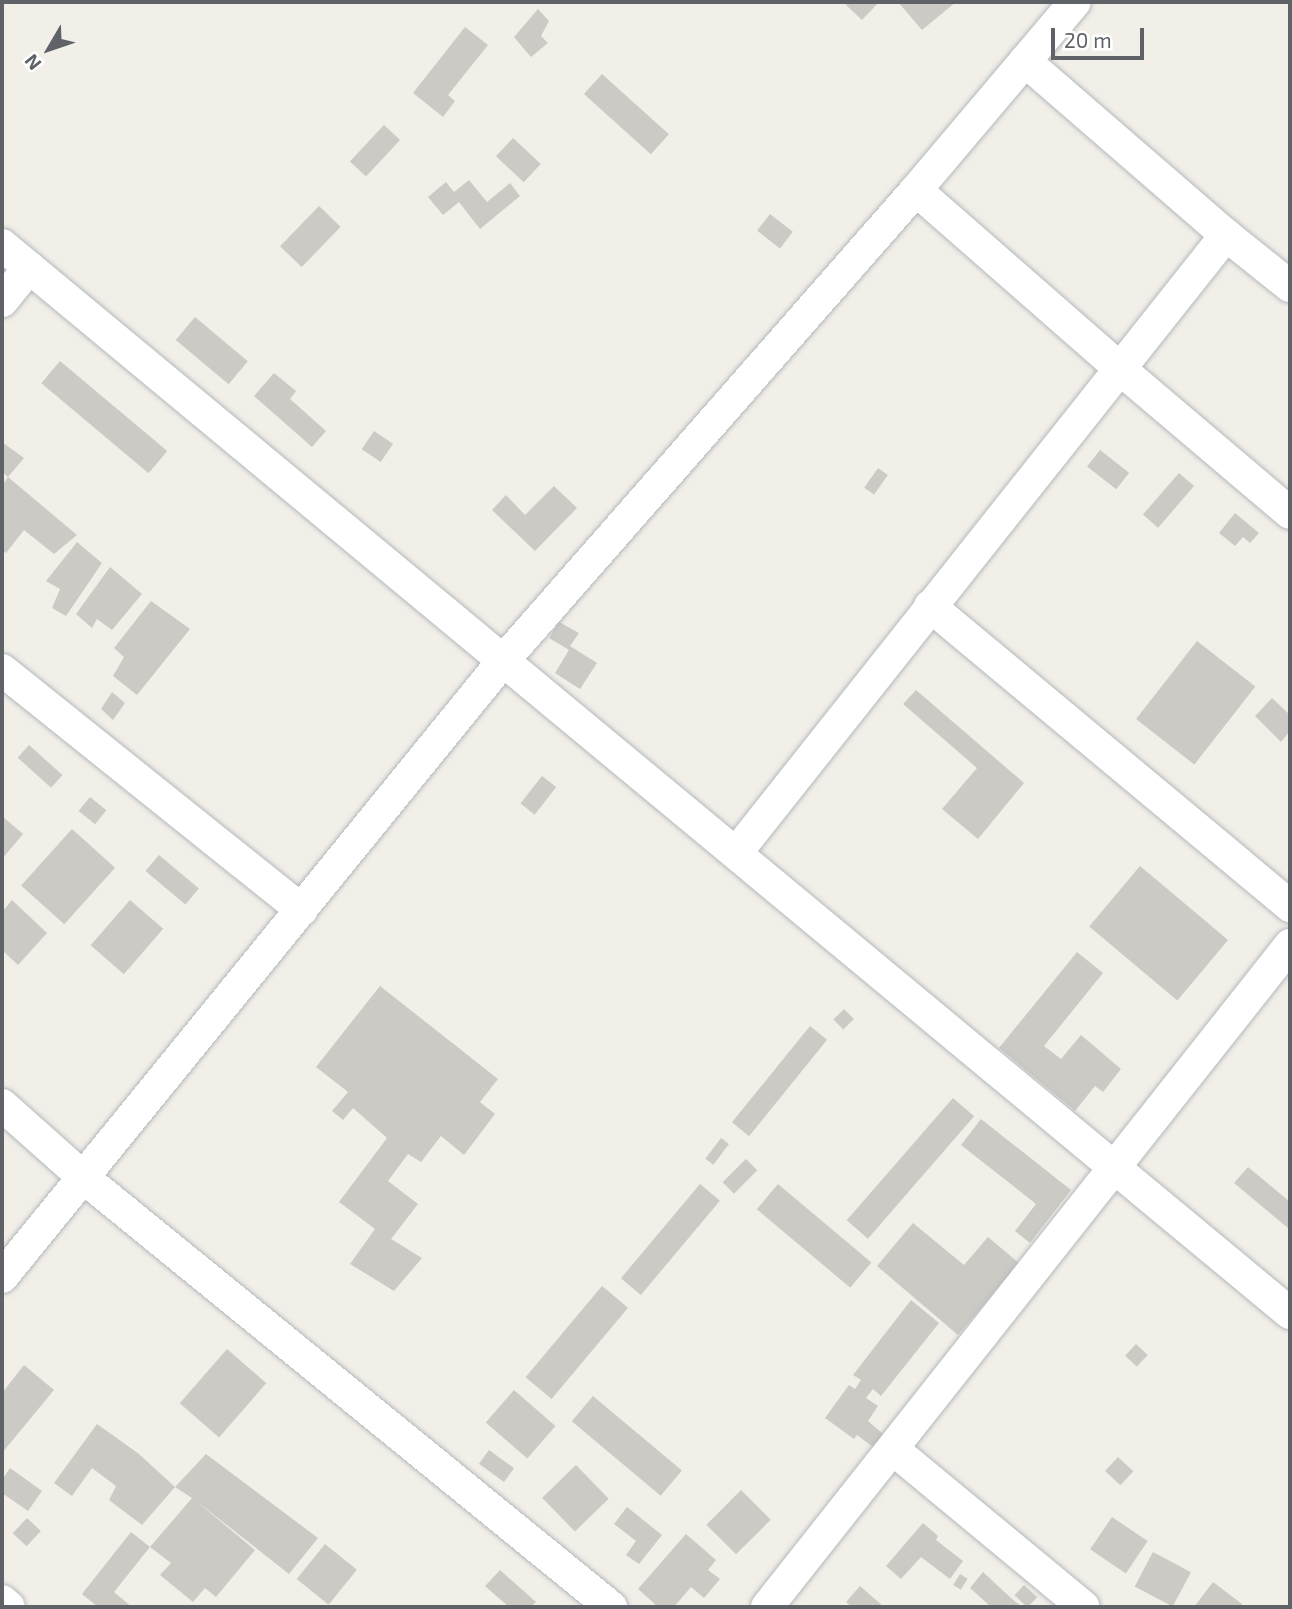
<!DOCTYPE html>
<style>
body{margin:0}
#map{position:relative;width:1292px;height:1609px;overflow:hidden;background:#f1efe8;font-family:"Exo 2",sans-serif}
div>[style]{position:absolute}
.building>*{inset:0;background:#cccac5;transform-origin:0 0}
.roads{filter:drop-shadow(0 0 2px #b5b8bc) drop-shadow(0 0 2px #b5b8bc)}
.street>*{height:32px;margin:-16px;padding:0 16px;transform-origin:16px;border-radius:16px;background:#fff}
span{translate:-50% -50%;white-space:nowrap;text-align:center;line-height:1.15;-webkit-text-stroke:6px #fff;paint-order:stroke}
.frame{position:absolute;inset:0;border:4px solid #5f6368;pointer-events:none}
.north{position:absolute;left:14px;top:14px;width:70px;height:70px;-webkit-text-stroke:5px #fff;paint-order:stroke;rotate:231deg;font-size:19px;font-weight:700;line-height:28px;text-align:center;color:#5f6368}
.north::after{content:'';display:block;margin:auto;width:24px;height:32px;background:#5f6368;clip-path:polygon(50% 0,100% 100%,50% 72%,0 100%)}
.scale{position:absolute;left:1051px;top:28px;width:93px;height:32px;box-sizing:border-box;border:4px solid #5f6368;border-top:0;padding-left:9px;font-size:21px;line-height:24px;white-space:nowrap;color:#5f6368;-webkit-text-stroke:5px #fff;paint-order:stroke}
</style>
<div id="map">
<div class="building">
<div style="clip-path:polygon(850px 2px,879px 2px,862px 20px,846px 5px)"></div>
<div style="clip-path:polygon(898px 2px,956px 2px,922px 30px)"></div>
<div style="clip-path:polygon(538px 9px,549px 21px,541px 36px,548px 43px,531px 57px,514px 37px)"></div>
<div style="clip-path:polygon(465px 27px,488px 45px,448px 95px,455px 101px,443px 117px,413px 93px)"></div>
<div style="left:602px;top:74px;width:90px;height:27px;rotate:42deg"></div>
<div style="left:384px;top:125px;width:22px;height:50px;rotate:43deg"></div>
<div style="left:513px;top:138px;width:38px;height:25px;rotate:43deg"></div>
<div style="clip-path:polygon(469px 180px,487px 202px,510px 183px,520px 196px,480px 229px,459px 202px,443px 215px,428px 197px,446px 182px,454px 192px)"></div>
<div style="left:319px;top:206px;width:30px;height:56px;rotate:44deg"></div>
<div style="left:770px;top:214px;width:29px;height:21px;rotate:38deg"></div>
<div style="left:195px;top:317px;width:69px;height:30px;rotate:40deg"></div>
<div style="left:60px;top:361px;width:140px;height:29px;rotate:40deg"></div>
<div style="clip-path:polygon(274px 373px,296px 391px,290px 399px,326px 431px,312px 447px,254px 396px)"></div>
<div style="left:374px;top:431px;width:23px;height:22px;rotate:34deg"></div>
<div style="clip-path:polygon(2px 442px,24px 458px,8px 477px,77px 535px,54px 554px,24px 530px,6px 553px,2px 550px,2px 486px,8px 477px,2px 472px)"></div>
<div style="left:1100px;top:450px;width:37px;height:21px;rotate:38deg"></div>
<div style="left:878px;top:468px;width:12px;height:24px;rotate:35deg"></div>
<div style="left:1179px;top:473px;width:20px;height:55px;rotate:41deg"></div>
<div style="clip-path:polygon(554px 486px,577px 508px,535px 551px,492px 510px,506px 495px,525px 515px)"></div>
<div style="clip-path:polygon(1235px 513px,1259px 533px,1250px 543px,1243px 537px,1235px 546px,1219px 533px)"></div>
<div style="clip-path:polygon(77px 542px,102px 563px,66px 616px,52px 608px,60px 589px,46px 581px)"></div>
<div style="clip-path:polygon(110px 567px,142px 594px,112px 630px,97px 619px,92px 628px,76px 614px)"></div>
<div style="clip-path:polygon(151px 601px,190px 629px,137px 695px,113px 676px,124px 657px,114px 648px)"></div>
<div style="clip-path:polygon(559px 622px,579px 633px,570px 646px,597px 663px,580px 689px,555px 673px,569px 650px,549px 638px)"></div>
<div style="left:1197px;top:641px;width:74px;height:99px;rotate:38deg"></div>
<div style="clip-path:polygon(916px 690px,1024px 783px,978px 839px,942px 809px,977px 768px,903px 704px)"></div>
<div style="clip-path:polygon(112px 692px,125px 703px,113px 720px,101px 709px)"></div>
<div style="clip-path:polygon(1272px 698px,1290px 715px,1290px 731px,1281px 742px,1255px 716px)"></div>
<div style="left:29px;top:745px;width:45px;height:17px;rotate:42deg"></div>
<div style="left:542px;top:776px;width:18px;height:35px;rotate:38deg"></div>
<div style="left:90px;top:797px;width:21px;height:18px;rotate:39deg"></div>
<div style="clip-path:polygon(2px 816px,23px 834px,2px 859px)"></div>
<div style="left:72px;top:829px;width:58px;height:76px;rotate:42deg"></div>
<div style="left:159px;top:855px;width:52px;height:21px;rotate:40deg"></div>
<div style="left:1140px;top:866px;width:115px;height:79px;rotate:40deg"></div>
<div style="clip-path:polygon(12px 900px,47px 933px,18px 965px,2px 950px,2px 912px)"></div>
<div style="left:130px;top:900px;width:44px;height:60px;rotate:41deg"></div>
<div style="clip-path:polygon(1077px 952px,1103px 973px,1044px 1046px,1061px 1059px,1081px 1035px,1121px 1069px,1103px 1092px,1095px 1086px,1075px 1111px,999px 1048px)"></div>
<div style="clip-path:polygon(380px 986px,498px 1079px,480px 1102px,495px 1114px,464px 1155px,441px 1136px,421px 1162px,408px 1154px,388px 1181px,418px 1204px,391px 1239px,422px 1258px,394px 1291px,350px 1264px,375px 1229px,339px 1202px,387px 1138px,353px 1108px,343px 1120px,332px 1111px,348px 1092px,316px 1067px)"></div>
<div style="left:844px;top:1009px;width:14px;height:15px;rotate:45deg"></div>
<div style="left:810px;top:1026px;width:22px;height:124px;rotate:39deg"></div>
<div style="left:953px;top:1098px;width:28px;height:162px;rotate:41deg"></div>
<div style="clip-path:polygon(981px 1119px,1071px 1190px,1030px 1243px,1015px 1231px,1036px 1204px,961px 1145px)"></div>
<div style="left:721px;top:1138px;width:10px;height:26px;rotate:37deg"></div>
<div style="left:746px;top:1159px;width:16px;height:33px;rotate:45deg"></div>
<div style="clip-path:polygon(1248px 1167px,1290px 1202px,1288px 1228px,1234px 1183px)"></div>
<div style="left:700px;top:1184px;width:26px;height:123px;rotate:40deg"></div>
<div style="left:778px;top:1184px;width:122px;height:33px;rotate:40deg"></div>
<div style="clip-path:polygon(913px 1223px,964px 1265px,988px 1237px,1019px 1263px,958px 1335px,877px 1266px)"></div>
<div style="left:602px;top:1286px;width:34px;height:119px;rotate:40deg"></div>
<div style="clip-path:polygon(911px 1300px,939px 1323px,881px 1396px,873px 1389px,866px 1398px,878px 1406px,868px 1421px,883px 1434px,873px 1447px,857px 1435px,854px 1439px,825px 1418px,849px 1385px,855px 1389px,861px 1380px,853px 1375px)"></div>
<div style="left:1136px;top:1344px;width:16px;height:16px;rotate:43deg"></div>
<div style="left:227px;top:1349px;width:52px;height:72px;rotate:41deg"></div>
<div style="clip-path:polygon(24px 1365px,54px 1390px,2px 1453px,2px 1393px)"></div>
<div style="left:514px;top:1390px;width:55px;height:43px;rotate:41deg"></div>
<div style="left:593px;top:1396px;width:116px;height:33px;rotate:40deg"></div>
<div style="clip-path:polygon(97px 1424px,139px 1454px,175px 1487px,142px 1525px,109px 1500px,116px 1486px,92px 1468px,72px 1496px,54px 1483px)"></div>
<div style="left:489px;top:1450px;width:31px;height:17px;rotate:36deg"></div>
<div style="clip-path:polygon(206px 1454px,318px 1538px,289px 1574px,195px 1500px,255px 1550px,216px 1597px,205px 1588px,193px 1602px,160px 1575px,171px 1563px,150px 1547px,114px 1592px,132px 1607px,98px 1607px,82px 1594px,131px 1532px,150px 1547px,192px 1498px,175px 1487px)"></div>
<div style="left:1118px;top:1457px;width:21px;height:19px;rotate:43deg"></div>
<div style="left:576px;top:1465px;width:47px;height:47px;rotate:46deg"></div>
<div style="clip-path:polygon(10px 1468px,42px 1491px,28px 1511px,2px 1493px,2px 1480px)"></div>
<div style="left:741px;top:1490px;width:42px;height:49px;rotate:45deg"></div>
<div style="clip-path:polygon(627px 1507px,662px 1535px,639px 1564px,626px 1555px,636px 1541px,614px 1524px)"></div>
<div style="left:1112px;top:1517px;width:43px;height:39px;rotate:34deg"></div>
<div style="left:27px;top:1518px;width:19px;height:21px;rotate:43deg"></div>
<div style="clip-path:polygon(923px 1523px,938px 1536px,936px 1540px,963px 1561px,950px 1579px,921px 1557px,901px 1579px,886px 1566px)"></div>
<div style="clip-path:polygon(686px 1534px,716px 1560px,708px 1570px,720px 1579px,704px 1598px,691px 1587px,674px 1607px,658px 1607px,638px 1589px)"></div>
<div style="left:325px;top:1544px;width:41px;height:45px;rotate:39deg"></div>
<div style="left:1153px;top:1552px;width:43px;height:39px;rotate:28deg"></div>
<div style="clip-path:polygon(500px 1570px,536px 1602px,531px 1607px,509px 1607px,485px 1586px)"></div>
<div style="clip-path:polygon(983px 1572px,1011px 1598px,1022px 1607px,991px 1607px,970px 1588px)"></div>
<div style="left:960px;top:1574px;width:9px;height:13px;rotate:32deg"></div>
<div style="clip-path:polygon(1213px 1582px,1242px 1604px,1240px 1607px,1194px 1607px)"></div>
<div style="left:1024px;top:1585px;width:18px;height:14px;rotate:43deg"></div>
<div style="clip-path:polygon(860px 1586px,884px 1607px,852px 1607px,846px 1602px)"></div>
</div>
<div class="roads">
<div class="street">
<div style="left:1025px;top:61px;width:266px;rotate:40.9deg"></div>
<div style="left:1226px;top:235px;width:82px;rotate:38.6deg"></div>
<div style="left:916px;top:190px;width:270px;rotate:41.2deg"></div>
<div style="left:1119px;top:368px;width:224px;rotate:40.3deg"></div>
<div style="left:2px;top:245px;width:1673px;rotate:39.67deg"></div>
<div style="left:2px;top:301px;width:43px;rotate:-50.7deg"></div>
<div style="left:930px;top:606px;width:469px;rotate:39.8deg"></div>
<div style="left:2px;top:670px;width:384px;rotate:38.7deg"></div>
<div style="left:736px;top:853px;width:789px;rotate:-51.59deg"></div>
<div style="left:2px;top:1105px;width:110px;rotate:41.7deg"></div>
<div style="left:84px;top:1178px;width:680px;rotate:39.15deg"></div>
<div style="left:2px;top:1277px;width:794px;rotate:-50.88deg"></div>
<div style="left:503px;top:661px;width:626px;rotate:-48.75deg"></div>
<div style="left:916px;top:190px;width:246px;rotate:-49.8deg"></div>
<div style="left:894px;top:1450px;width:246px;rotate:39.6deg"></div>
<div style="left:2px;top:1601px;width:9px;rotate:41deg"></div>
<div style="left:767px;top:1607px;width:844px;rotate:-51.69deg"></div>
</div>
</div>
<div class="frame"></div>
<div class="north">N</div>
<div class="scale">20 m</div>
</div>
